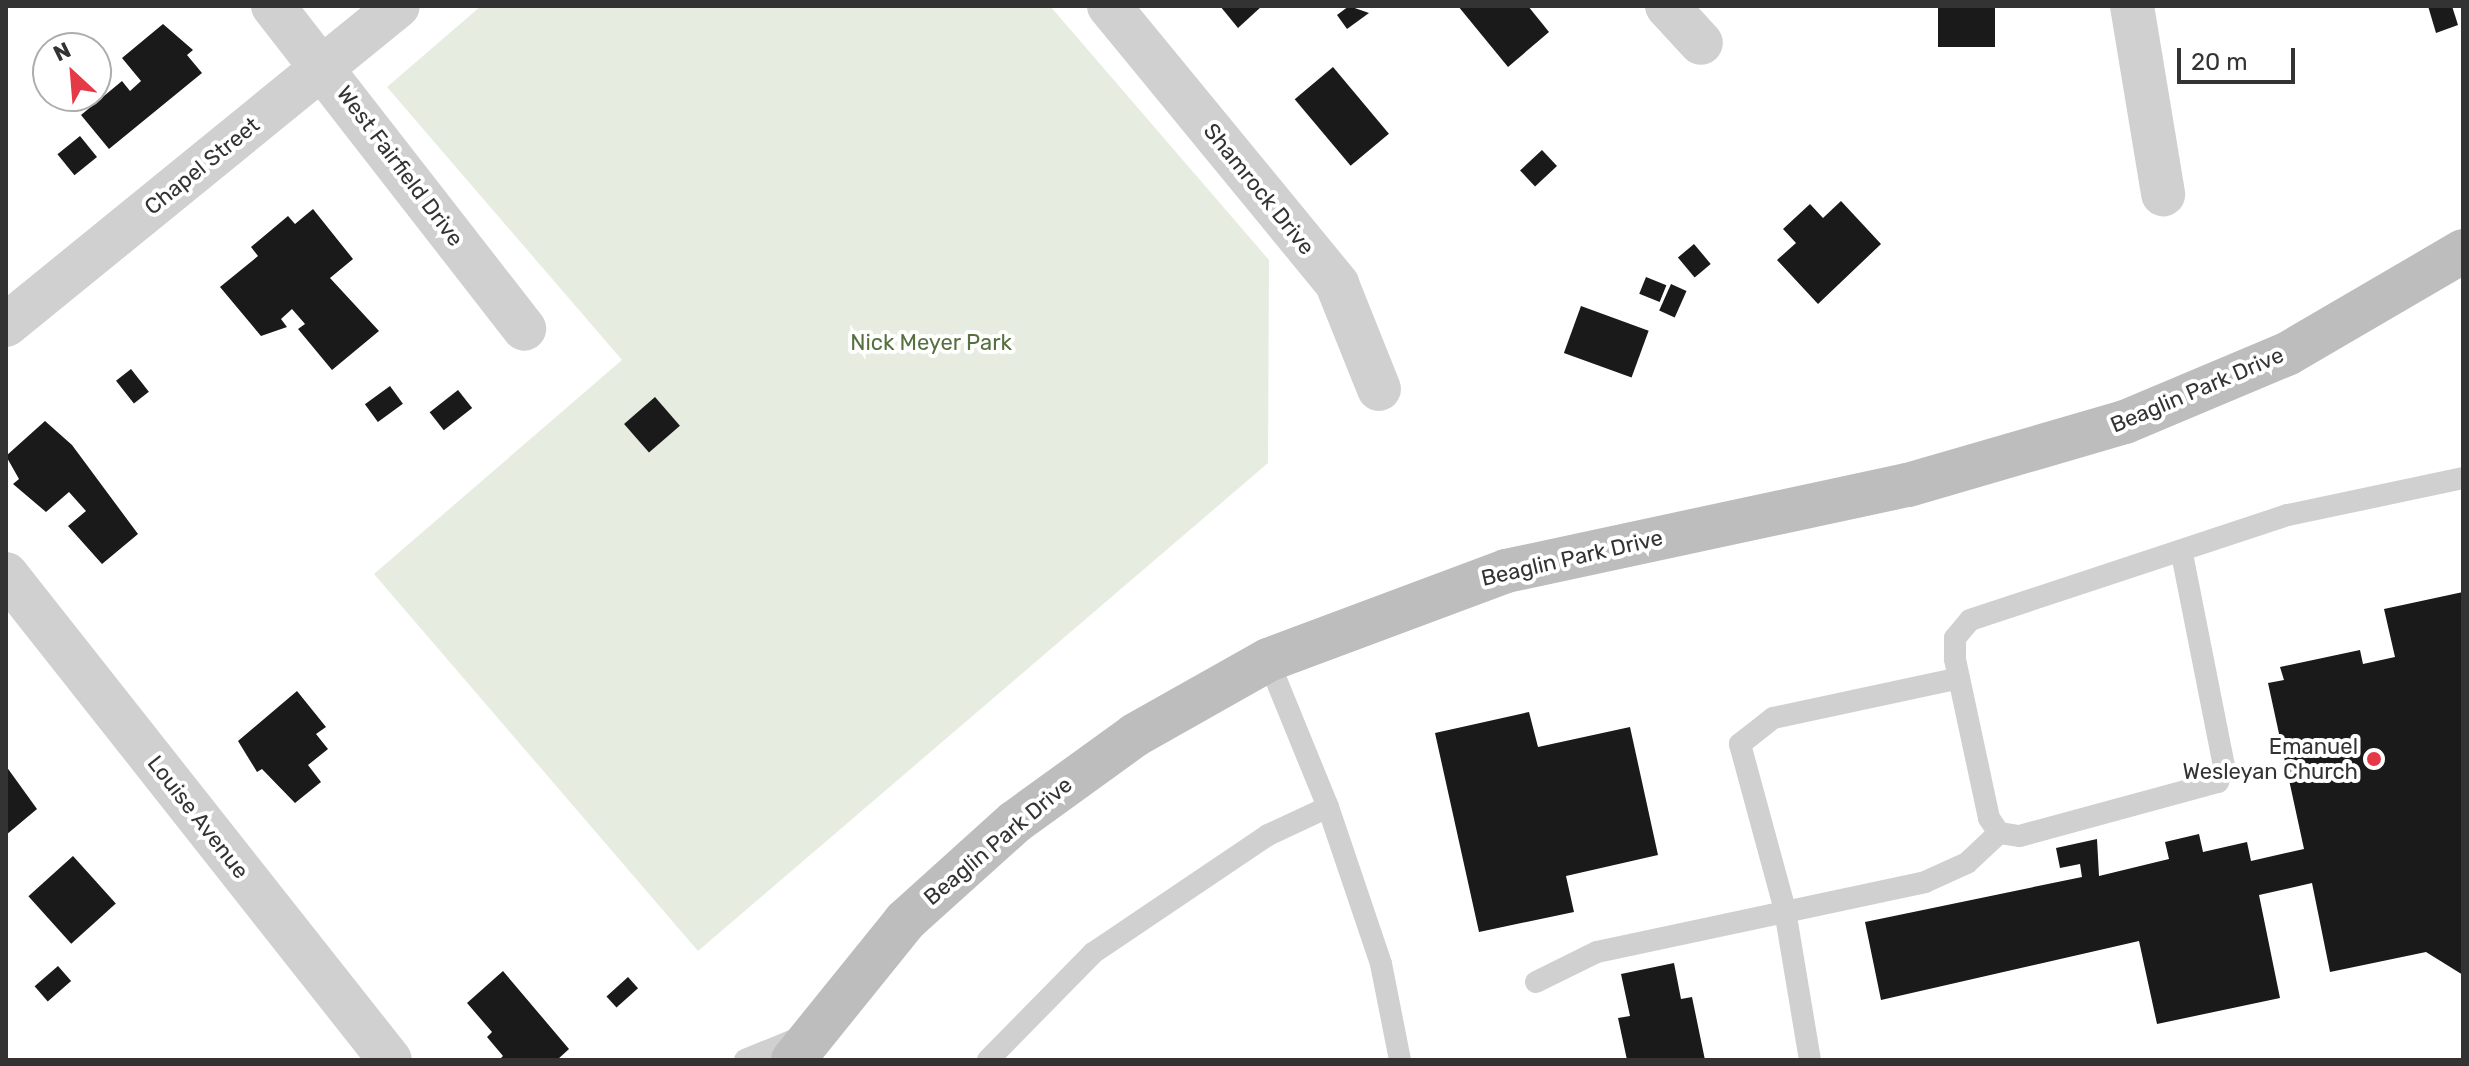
<!DOCTYPE html>
<style>
body{margin:0}
#map{position:relative;width:2469px;height:1066px;overflow:hidden;background:#fff;font-family:Rubik,sans-serif}
div>[style]{position:absolute}
.green>*{inset:0;background:#e6ecdf}
.building>*{inset:0;background:#1a1a1a;transform-origin:0 0}
.service>*{height:22px;margin:-11px;padding:0 11px;transform-origin:11px;border-radius:11px;background:#d0d0d0}
.minor>*{height:44px;margin:-22px;padding:0 22px;transform-origin:22px;border-radius:22px;background:#d0d0d0}
.secondary>*{height:44px;margin:-22px;padding:0 22px;transform-origin:22px;border-radius:22px;background:#bdbdbd}
.dots>*{width:22px;height:22px;translate:-50% -50%;box-sizing:border-box;border:4px solid #fff;border-radius:50%}
span{translate:-50% -50%;white-space:nowrap;text-align:center;line-height:1.15;-webkit-text-stroke:8px #fff;paint-order:stroke}
.street-label{font-size:22px;color:#333}
.park-label{font-size:22px;color:#56703f}
.poi-label{font-size:22px;color:#333}
.right{translate:-100% -50%;text-align:right}
.frame{position:absolute;inset:0;border:8px solid #333;pointer-events:none}
.north{position:absolute;left:32px;top:32px;width:80px;height:80px;box-sizing:border-box;background:#fff;border:2px solid #adadad;border-radius:50%;rotate:334deg;font-size:22px;font-weight:700;line-height:32px;text-align:center;color:#333}
.north::after{content:'';display:block;margin:auto;width:28px;height:36px;background:#e63946;clip-path:polygon(50% 0,100% 100%,50% 72%,0 100%)}
.scale{position:absolute;left:2177px;top:48px;width:118px;height:36px;box-sizing:border-box;border:4px solid #333;border-top:0;padding-left:10px;font-size:24px;line-height:28px;white-space:nowrap;color:#333;-webkit-text-stroke:6px #fff;paint-order:stroke}
</style>
<div id="map">
<div class="green">
<div style="clip-path:polygon(481px 6px,1050px 6px,1269px 260px,1268px 463px,698px 951px,374px 574px,622px 360px,387px 87px)"></div>
</div>
<div class="building">
<div style="clip-path:polygon(1220px 6px,1262px 6px,1238px 28px)"></div>
<div style="clip-path:polygon(1349px 6px,1369px 13px,1347px 29px,1337px 15px)"></div>
<div style="clip-path:polygon(1458px 6px,1528px 6px,1549px 32px,1508px 67px)"></div>
<div style="left:1938px;top:6px;width:57px;height:41px"></div>
<div style="clip-path:polygon(2428px 6px,2452px 6px,2458px 25px,2436px 33px)"></div>
<div style="clip-path:polygon(163px 24px,193px 50px,187px 55px,202px 73px,109px 149px,81px 115px,122px 81px,130px 91px,141px 81px,122px 58px)"></div>
<div style="left:1333px;top:67px;width:87px;height:50px;rotate:50deg"></div>
<div style="left:80px;top:136px;width:27px;height:29px;rotate:51deg"></div>
<div style="left:1542px;top:150px;width:22px;height:30px;rotate:47deg"></div>
<div style="clip-path:polygon(1841px 201px,1881px 244px,1818px 304px,1777px 260px,1796px 243px,1783px 229px,1810px 204px,1823px 218px)"></div>
<div style="clip-path:polygon(313px 209px,353px 259px,330px 278px,379px 331px,332px 370px,298px 329px,305px 324px,292px 309px,281px 319px,287px 327px,261px 336px,220px 287px,258px 256px,251px 247px,288px 216px,295px 224px)"></div>
<div style="left:1694px;top:244px;width:26px;height:21px;rotate:50deg"></div>
<div style="left:1646px;top:277px;width:22px;height:18px;rotate:22deg"></div>
<div style="left:1671px;top:284px;width:17px;height:29px;rotate:24deg"></div>
<div style="left:1581px;top:306px;width:72px;height:50px;rotate:20deg"></div>
<div style="left:131px;top:369px;width:29px;height:19px;rotate:52deg"></div>
<div style="left:390px;top:386px;width:22px;height:31px;rotate:54deg"></div>
<div style="left:458px;top:390px;width:23px;height:36px;rotate:52deg"></div>
<div style="left:655px;top:397px;width:38px;height:41px;rotate:49deg"></div>
<div style="clip-path:polygon(45px 421px,72px 445px,138px 534px,102px 564px,68px 526px,86px 511px,69px 492px,46px 512px,13px 484px,19px 479px,6px 456px)"></div>
<div style="clip-path:polygon(2463px 592px,2463px 975px,2426px 952px,2330px 972px,2312px 883px,2259px 895px,2280px 998px,2157px 1024px,2139px 941px,1881px 1000px,1865px 922px,2082px 877px,2080px 864px,2060px 868px,2056px 848px,2097px 839px,2099px 876px,2169px 859px,2165px 842px,2199px 834px,2203px 852px,2247px 842px,2251px 861px,2304px 849px,2268px 683px,2284px 680px,2280px 667px,2360px 650px,2363px 664px,2395px 657px,2384px 609px)"></div>
<div style="clip-path:polygon(297px 691px,326px 727px,316px 734px,328px 749px,308px 765px,321px 782px,295px 803px,262px 769px,257px 772px,238px 741px)"></div>
<div style="clip-path:polygon(1529px 712px,1538px 747px,1630px 727px,1658px 855px,1566px 876px,1574px 912px,1479px 932px,1435px 733px)"></div>
<div style="clip-path:polygon(6px 766px,37px 809px,6px 835px)"></div>
<div style="left:73px;top:856px;width:64px;height:60px;rotate:48deg"></div>
<div style="clip-path:polygon(1674px 963px,1681px 999px,1692px 997px,1705px 1060px,1627px 1060px,1618px 1018px,1630px 1016px,1621px 974px)"></div>
<div style="left:58px;top:966px;width:20px;height:31px;rotate:49deg"></div>
<div style="clip-path:polygon(503px 971px,569px 1049px,557px 1060px,499px 1060px,503px 1056px,487px 1037px,492px 1032px,467px 1003px)"></div>
<div style="left:628px;top:977px;width:15px;height:29px;rotate:48deg"></div>
</div>
<div class="service">
<div style="left:2182px;top:554px;width:216px;rotate:78.8deg"></div>
<div style="left:2224px;top:766px;width:17px;rotate:111deg"></div>
<div style="left:2218px;top:782px;width:206px;rotate:164.8deg"></div>
<div style="left:2019px;top:836px;width:20px;rotate:-171deg"></div>
<div style="left:1999px;top:833px;width:18px;rotate:-124deg"></div>
<div style="left:1989px;top:818px;width:163px;rotate:-102.1deg"></div>
<div style="left:1955px;top:659px;width:21px;rotate:-90deg"></div>
<div style="left:1955px;top:638px;width:23px;rotate:-50deg"></div>
<div style="left:1970px;top:620px;width:335px;rotate:-18.3deg"></div>
<div style="left:2288px;top:515px;width:179px;rotate:-11.9deg"></div>
<div style="left:1268px;top:660px;width:159px;rotate:67.8deg"></div>
<div style="left:1328px;top:807px;width:166px;rotate:71.3deg"></div>
<div style="left:1381px;top:964px;width:98px;rotate:78.8deg"></div>
<div style="left:1536px;top:982px;width:68px;rotate:-26.2deg"></div>
<div style="left:1597px;top:952px;width:335px;rotate:-12deg"></div>
<div style="left:1925px;top:882px;width:46px;rotate:-24.3deg"></div>
<div style="left:1967px;top:863px;width:44px;rotate:-43.2deg"></div>
<div style="left:745px;top:1060px;width:61px;rotate:-22.3deg"></div>
<div style="left:988px;top:1060px;width:150px;rotate:-45.5deg"></div>
<div style="left:1093px;top:953px;width:211px;rotate:-34deg"></div>
<div style="left:1268px;top:835px;width:66px;rotate:-25deg"></div>
<div style="left:1810px;top:1060px;width:152px;rotate:-99.5deg"></div>
<div style="left:1785px;top:910px;width:172px;rotate:-105.2deg"></div>
<div style="left:1740px;top:744px;width:42px;rotate:-38.2deg"></div>
<div style="left:1773px;top:718px;width:190px;rotate:-12.1deg"></div>
</div>
<div class="minor">
<div style="left:273px;top:6px;width:409px;rotate:52.1deg"></div>
<div style="left:1109px;top:6px;width:360px;rotate:50.6deg"></div>
<div style="left:1337px;top:284px;width:113px;rotate:68.2deg"></div>
<div style="left:1667px;top:6px;width:50px;rotate:47.4deg"></div>
<div style="left:2132px;top:6px;width:191px;rotate:80.6deg"></div>
<div style="left:6px;top:325px;width:505px;rotate:-39.14deg"></div>
<div style="left:6px;top:574px;width:619px;rotate:51.69deg"></div>
</div>
<div class="secondary">
<div style="left:793px;top:1060px;width:179px;rotate:-51.1deg"></div>
<div style="left:905px;top:921px;width:148px;rotate:-42deg"></div>
<div style="left:1015px;top:822px;width:148px;rotate:-35.9deg"></div>
<div style="left:1135px;top:735px;width:153px;rotate:-29.4deg"></div>
<div style="left:1268px;top:660px;width:254px;rotate:-20.5deg"></div>
<div style="left:1506px;top:571px;width:411px;rotate:-12.1deg"></div>
<div style="left:1908px;top:485px;width:226px;rotate:-16.2deg"></div>
<div style="left:2125px;top:422px;width:176px;rotate:-22.8deg"></div>
<div style="left:2287px;top:354px;width:204px;rotate:-30.3deg"></div>
</div>
<div class="dots">
<div style="left:2374px;top:759px;background:#e63946"></div>
</div>
<div class="street-label">
<span style="left:202px;top:166px;rotate:-39deg">Chapel Street</span>
<span style="left:400px;top:166px;rotate:53deg">West Fairfield Drive</span>
<span style="left:1259px;top:189px;rotate:51deg">Shamrock Drive</span>
<span style="left:2197px;top:390px;rotate:-23deg">Beaglin Park Drive</span>
<span style="left:1572px;top:558px;rotate:-13deg">Beaglin Park Drive</span>
<span style="left:198px;top:817px;rotate:52deg">Louise Avenue</span>
<span style="left:998px;top:841px;rotate:-40deg">Beaglin Park Drive</span>
</div>
<div class="park-label">
<span style="left:931px;top:343px">Nick Meyer Park</span>
</div>
<div class="poi-label">
<span class="right" style="left:2358px;top:759px">Emanuel<br>Wesleyan Church</span>
</div>
<div class="frame"></div>
<div class="north">N</div>
<div class="scale">20 m</div>
</div>
